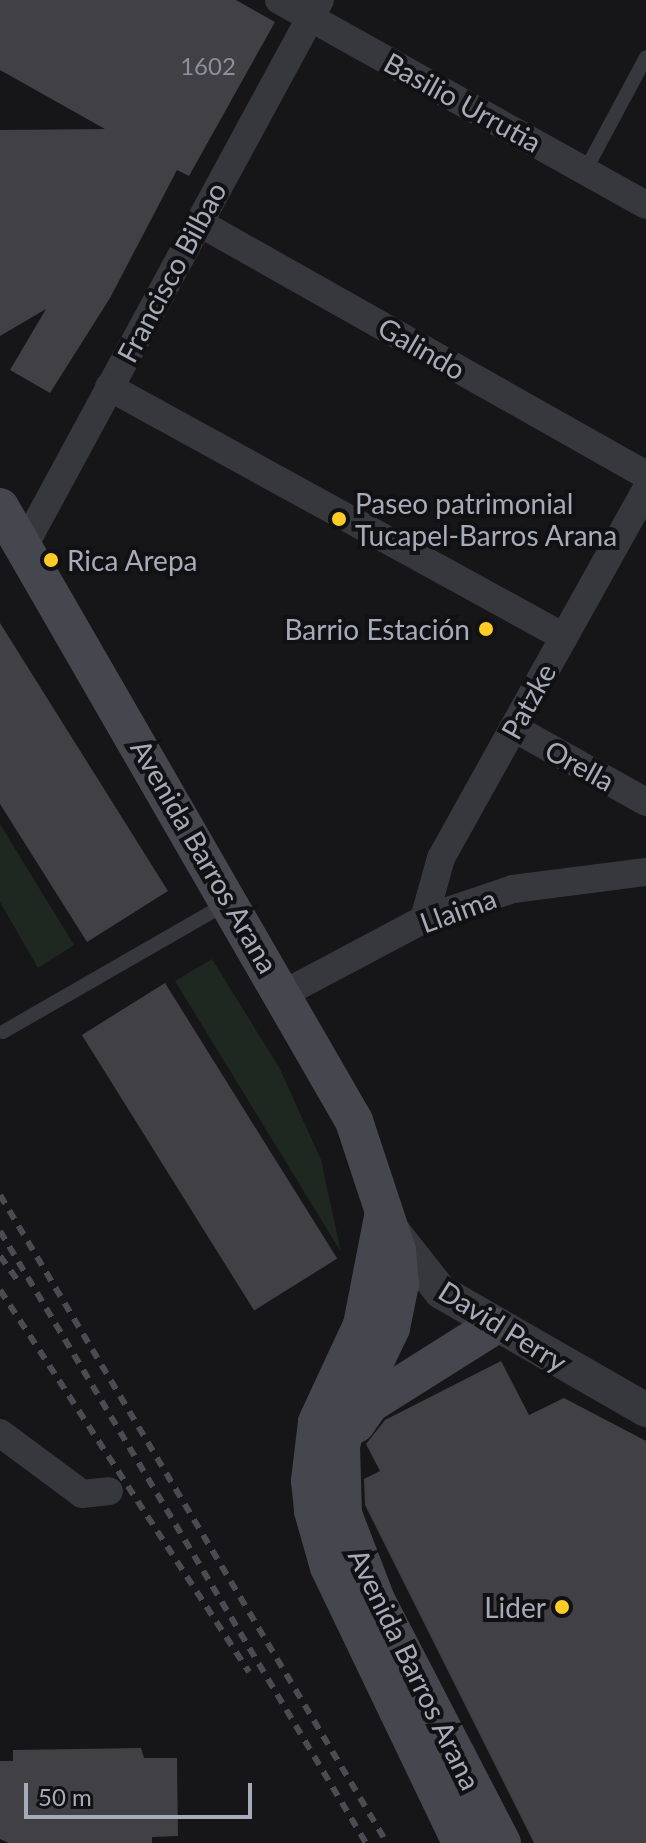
<!DOCTYPE html>
<meta charset="utf-8">
<style>
body{margin:0}
#map{position:relative;width:646px;height:1843px;overflow:hidden;background:#161618;font-family:Lato,sans-serif}
div>[style]{position:absolute}
.green>*{inset:0;background:#1e2720}
.building>*{inset:0;background:#404045;transform-origin:0 0}
.service>*{height:14px;margin:-7px;padding:0 7px;transform-origin:7px;border-radius:7px;background:#37373e}
.minor>*{height:28px;margin:-14px;padding:0 14px;transform-origin:14px;border-radius:14px;background:#37373e}
.tertiary>*{height:34px;margin:-17px;padding:0 17px;transform-origin:17px;border-radius:17px;background:#37373e}
.secondary>*{height:38px;margin:-19px;padding:0 19px;transform-origin:19px;border-radius:19px;background:#45464e}
.rail>*{height:6px;margin-top:-3px;transform-origin:0;background:repeating-linear-gradient(90deg,#4a4b53 0 10px,transparent 0 18px)}
.dots>*{width:22px;height:22px;translate:-50% -50%;box-sizing:border-box;border:4px solid #111113;border-radius:50%}
span{translate:-50% -50%;white-space:nowrap;text-align:center;line-height:1.15;-webkit-text-stroke:8px #111113;paint-order:stroke}
.number-label{font-size:24px;color:#8d909c}
.number-label span{-webkit-text-stroke-width:0}
.street-label{font-size:28px;color:#a7abb9}
.poi-label{font-size:28px;color:#a7abb9}
.left{translate:0 -50%;text-align:left}
.right{translate:-100% -50%;text-align:right}
.scale{position:absolute;left:24px;top:1783px;width:228px;height:36px;box-sizing:border-box;border:4px solid #a7abb9;border-top:0;padding-left:10px;font-size:24px;line-height:28px;white-space:nowrap;color:#a7abb9;-webkit-text-stroke:6px #111113;paint-order:stroke}
</style>
<div id="map">
<div class="green">
<div style="clip-path:polygon(0 824px,74px 945px,38px 968px,0 902px)"></div>
<div style="clip-path:polygon(212px 959px,280px 1069px,321px 1160px,341px 1252px,175px 981px)"></div>
</div>
<div class="building">
<div style="clip-path:polygon(0 0,236px 0,275px 22px,189px 176px,177px 170px,110px 298px,50px 393px,10px 370px,46px 309px,0 336px,0 130px,105px 129px,0 70px)"></div>
<div style="clip-path:polygon(0 623px,168px 891px,87px 942px,0 804px)"></div>
<div style="left:165px;top:983px;width:325px;height:98px;rotate:58deg"></div>
<div style="clip-path:polygon(501px 1361px,529px 1415px,564px 1398px,646px 1441px,646px 1843px,534px 1843px,365px 1505px,364px 1479px,380px 1471px,366px 1444px,385px 1420px)"></div>
<div style="clip-path:polygon(141px 1748px,144px 1758px,177px 1758px,178px 1836px,152px 1837px,152px 1843px,9px 1843px,0 1839px,0 1761px,13px 1761px,13px 1750px)"></div>
</div>
<div class="service">
<div style="left:585px;top:171px;width:129px;rotate:-61.8deg"></div>
<div style="left:3px;top:1032px;width:258px;rotate:-29.9deg"></div>
</div>
<div class="minor">
<div style="left:279px;top:0;width:420px;rotate:29.2deg"></div>
<div style="left:198px;top:222px;width:515px;rotate:29.45deg"></div>
<div style="left:109px;top:387px;width:519px;rotate:28.79deg"></div>
<div style="left:24px;top:546px;width:621px;rotate:-61.54deg"></div>
<div style="left:514px;top:728px;width:151px;rotate:29.3deg"></div>
<div style="left:424px;top:919px;width:63px;rotate:-74.4deg"></div>
<div style="left:441px;top:858px;width:422px;rotate:-60.9deg"></div>
<div style="left:285px;top:993px;width:157px;rotate:-28deg"></div>
<div style="left:424px;top:919px;width:94px;rotate:-18.6deg"></div>
<div style="left:513px;top:889px;width:134px;rotate:-7.3deg"></div>
<div style="left:0;top:1433px;width:102px;rotate:36.6deg"></div>
<div style="left:82px;top:1494px;width:27px;rotate:-6deg"></div>
</div>
<div class="tertiary">
<div style="left:392px;top:1230px;width:79px;rotate:51.7deg"></div>
<div style="left:441px;top:1292px;width:237px;rotate:29.9deg"></div>
</div>
<div class="secondary">
<div style="left:0;top:507px;width:709px;rotate:60.03deg"></div>
<div style="left:354px;top:1121px;width:137px;rotate:71.7deg"></div>
<div style="left:397px;top:1251px;width:33px;rotate:85deg"></div>
<div style="left:400px;top:1284px;width:45px;rotate:101.6deg"></div>
<div style="left:391px;top:1328px;width:98px;rotate:115.5deg"></div>
<div style="left:349px;top:1416px;width:31px;rotate:105deg"></div>
<div style="left:341px;top:1446px;width:68px;rotate:88.3deg"></div>
<div style="left:343px;top:1514px;width:92px;rotate:69deg"></div>
<div style="left:376px;top:1600px;width:274px;rotate:62.6deg"></div>
<div style="left:383px;top:1217px;width:110px;rotate:101deg"></div>
<div style="left:362px;top:1325px;width:107px;rotate:114.9deg"></div>
<div style="left:317px;top:1422px;width:59px;rotate:96.8deg"></div>
<div style="left:310px;top:1481px;width:30px;rotate:84deg"></div>
<div style="left:313px;top:1511px;width:58px;rotate:74.1deg"></div>
<div style="left:329px;top:1567px;width:306px;rotate:64.4deg"></div>
<div style="left:356px;top:1424px;width:24px;rotate:-55deg"></div>
<div style="left:370px;top:1404px;width:146px;rotate:-32.2deg"></div>
</div>
<div class="rail">
<div style="left:0;top:1195px;width:755px;rotate:59.15deg"></div>
<div style="left:0;top:1231px;width:713px;rotate:59.12deg"></div>
<div style="left:0;top:1256px;width:32px;rotate:54deg"></div>
<div style="left:0;top:1290px;width:456px;rotate:56.9deg"></div>
</div>
<div class="dots">
<div style="left:339px;top:519px;background:#ffcc27"></div>
<div style="left:51px;top:560px;background:#ffcc27"></div>
<div style="left:486px;top:629px;background:#ffcc27"></div>
<div style="left:562px;top:1607px;background:#ffcc27"></div>
</div>
<div class="number-label">
<span style="left:208px;top:66px">1602</span>
</div>
<div class="street-label">
<span style="left:463px;top:102px;rotate:29deg">Basilio Urrutia</span>
<span style="left:171px;top:272px;rotate:-62deg">Francisco Bilbao</span>
<span style="left:422px;top:348px;rotate:30deg">Galindo</span>
<span style="left:528px;top:701px;rotate:-61deg">Patzke</span>
<span style="left:580px;top:765px;rotate:29deg">Orella</span>
<span style="left:205px;top:856px;rotate:60deg">Avenida Barros Arana</span>
<span style="left:458px;top:910px;rotate:-20deg">Llaima</span>
<span style="left:503px;top:1326px;rotate:32deg">David Perry</span>
<span style="left:415px;top:1669px;rotate:64deg">Avenida Barros Arana</span>
</div>
<div class="poi-label">
<span class="left" style="left:355px;top:519px">Paseo patrimonial<br>Tucapel-Barros Arana</span>
<span class="left" style="left:67px;top:560px">Rica Arepa</span>
<span class="right" style="left:470px;top:629px">Barrio Estación</span>
<span class="right" style="left:546px;top:1607px">Lider</span>
</div>
<div class="scale">50 m</div>
</div>
